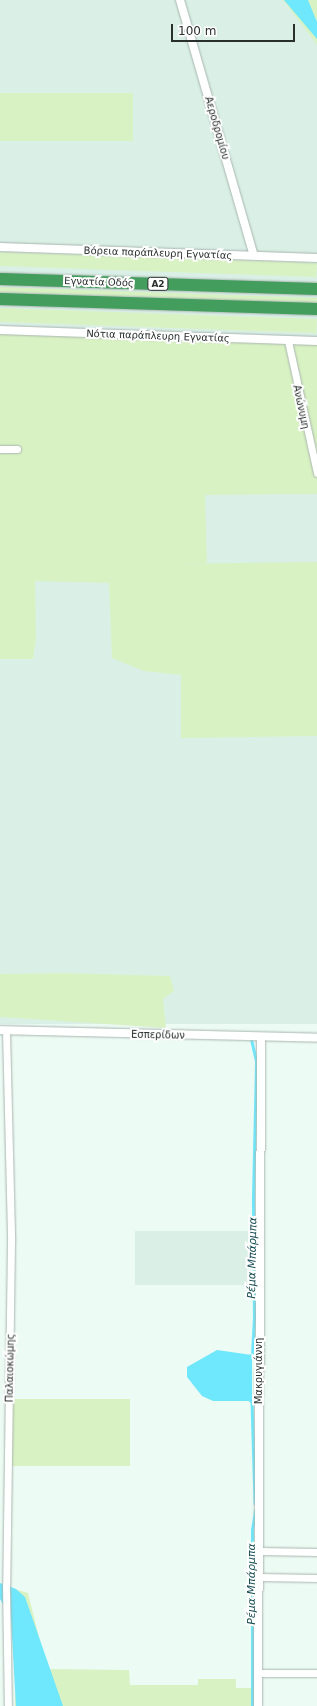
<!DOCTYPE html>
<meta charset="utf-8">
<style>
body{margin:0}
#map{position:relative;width:317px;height:1706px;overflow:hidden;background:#edfbf5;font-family:"DejaVu Sans",sans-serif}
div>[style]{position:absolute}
.built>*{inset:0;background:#daf0e7;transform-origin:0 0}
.green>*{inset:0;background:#d9f2c3;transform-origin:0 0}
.water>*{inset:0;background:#6fe7fc}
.stream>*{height:2.5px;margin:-1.25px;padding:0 1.25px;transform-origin:1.25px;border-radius:1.25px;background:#6fe7fc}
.roads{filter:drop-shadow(0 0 1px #a9b6b0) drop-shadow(0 0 1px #a9b6b0)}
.minor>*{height:7px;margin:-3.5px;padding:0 3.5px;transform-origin:3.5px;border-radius:3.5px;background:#fff}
.tertiary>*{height:8px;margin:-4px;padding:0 4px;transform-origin:4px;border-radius:4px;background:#fff}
.motorway>*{height:12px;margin:-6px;padding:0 6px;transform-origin:6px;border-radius:6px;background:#439d5d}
span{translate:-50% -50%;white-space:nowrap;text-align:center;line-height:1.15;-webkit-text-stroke:4px #fff;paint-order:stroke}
.shield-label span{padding:1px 3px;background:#fff;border:1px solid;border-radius:3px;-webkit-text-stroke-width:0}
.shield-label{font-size:9px;color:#292f2d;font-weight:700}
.street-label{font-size:10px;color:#292f2d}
.water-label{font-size:11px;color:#194e57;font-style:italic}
.scale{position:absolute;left:171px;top:24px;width:124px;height:18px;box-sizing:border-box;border:2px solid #292f2d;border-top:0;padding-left:5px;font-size:12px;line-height:14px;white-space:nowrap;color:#292f2d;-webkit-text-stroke:3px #fff;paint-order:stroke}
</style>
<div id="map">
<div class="built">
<div style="left:0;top:0;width:317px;height:1024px"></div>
<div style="left:135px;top:1231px;width:116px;height:54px"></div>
</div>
<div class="green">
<div style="clip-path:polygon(283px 0,317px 0,317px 45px,309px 34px)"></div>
<div style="left:0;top:93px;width:133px;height:48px"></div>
<div style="left:0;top:252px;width:317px;height:14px;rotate:2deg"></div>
<div style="left:0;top:287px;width:317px;height:5px;rotate:2deg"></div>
<div style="left:0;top:308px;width:317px;height:14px;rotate:2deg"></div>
<div style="clip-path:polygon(0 333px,317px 342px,317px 494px,205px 495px,207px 563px,158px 564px,317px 562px,317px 736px,181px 738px,181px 675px,144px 671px,112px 658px,109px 583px,35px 581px,36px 638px,33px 659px,0 659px)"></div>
<div style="clip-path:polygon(64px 973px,170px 976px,174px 991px,163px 999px,166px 1028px,0 1017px,0 974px)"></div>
<div style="left:130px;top:1399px;width:67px;height:119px;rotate:90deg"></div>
<div style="clip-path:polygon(0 1585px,28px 1593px,47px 1669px,129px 1670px,130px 1685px,198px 1685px,198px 1679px,236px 1679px,236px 1688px,253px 1688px,253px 1706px,15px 1706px,15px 1606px)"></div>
</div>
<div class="water">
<div style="clip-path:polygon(284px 0,308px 0,317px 22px,317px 39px)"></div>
<div style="clip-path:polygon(217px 1350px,252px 1355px,252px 1401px,213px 1401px,202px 1396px,187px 1377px,187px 1367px)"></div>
<div style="clip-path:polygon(0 1583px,16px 1589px,25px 1597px,63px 1706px,16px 1706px,11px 1619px,0 1599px)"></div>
</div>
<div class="stream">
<div style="left:249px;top:1356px;width:3px;rotate:-18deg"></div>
<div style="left:252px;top:1355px;width:36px;rotate:-87deg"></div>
<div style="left:254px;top:1319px;width:122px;rotate:-90.5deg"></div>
<div style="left:253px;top:1197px;width:136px;rotate:-88.7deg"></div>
<div style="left:256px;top:1061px;width:23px;rotate:-103deg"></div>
<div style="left:250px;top:1400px;width:2px;rotate:27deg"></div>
<div style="left:252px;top:1401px;width:102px;rotate:88.3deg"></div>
<div style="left:252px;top:1706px;width:176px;rotate:-90deg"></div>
<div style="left:252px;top:1530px;width:20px;rotate:-81deg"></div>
</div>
<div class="roads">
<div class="minor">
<div style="left:288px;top:341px;width:135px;rotate:77.6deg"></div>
<div style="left:0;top:449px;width:17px"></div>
<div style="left:6px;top:1030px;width:212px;rotate:88.6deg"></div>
<div style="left:11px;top:1242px;width:343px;rotate:90.8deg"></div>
<div style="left:6px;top:1585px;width:121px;rotate:89.1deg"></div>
<div style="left:259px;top:1551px;width:58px;rotate:1deg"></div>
<div style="left:259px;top:1577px;width:58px;rotate:1deg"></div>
<div style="left:257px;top:1673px;width:60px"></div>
</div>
<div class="tertiary">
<div style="left:180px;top:0;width:266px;rotate:73.9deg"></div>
<div style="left:0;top:247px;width:317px;rotate:2deg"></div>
<div style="left:0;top:330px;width:317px;rotate:2deg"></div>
<div style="left:0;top:1030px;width:317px;rotate:1.4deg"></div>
<div style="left:258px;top:1706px;width:669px;rotate:-89.74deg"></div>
</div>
<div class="motorway">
<div style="left:0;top:279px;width:317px;rotate:1.8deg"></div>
<div style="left:0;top:299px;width:317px;rotate:1.8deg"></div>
</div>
</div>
<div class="shield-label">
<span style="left:158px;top:284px">Α2</span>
</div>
<div class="street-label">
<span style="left:217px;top:128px;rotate:74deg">Αεροδρομίου</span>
<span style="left:158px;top:253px;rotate:2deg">Βόρεια παράπλευρη Εγνατίας</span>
<span style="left:99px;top:282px;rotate:2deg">Εγνατία Οδός</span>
<span style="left:158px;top:336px;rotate:2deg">Νότια παράπλευρη Εγνατίας</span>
<span style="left:301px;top:407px;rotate:78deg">Ανώνυμη</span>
<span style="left:158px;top:1035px;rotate:1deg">Εσπερίδων</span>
<span style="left:10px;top:1368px;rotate:-89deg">Παλαιοκώμης</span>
<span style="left:259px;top:1371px;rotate:-90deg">Μακρυγιάννη</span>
</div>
<div class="water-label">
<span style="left:253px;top:1258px;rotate:-89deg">Ρέμα Μπάρμπα</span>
<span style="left:252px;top:1584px;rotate:-90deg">Ρέμα Μπάρμπα</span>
</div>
<div class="scale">100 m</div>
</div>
